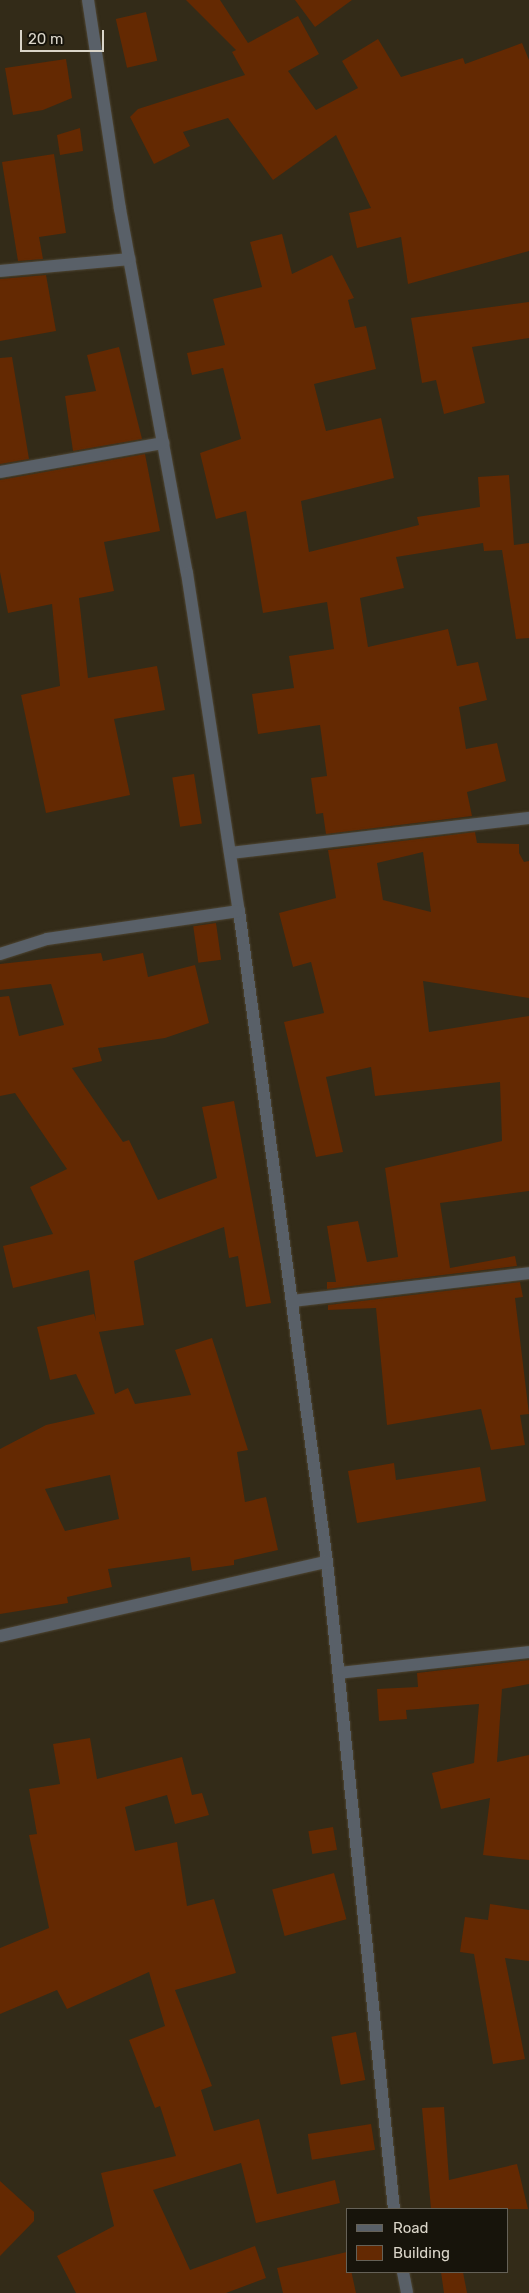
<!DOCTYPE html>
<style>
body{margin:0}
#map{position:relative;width:529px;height:2293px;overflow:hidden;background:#332b18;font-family:Rubik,sans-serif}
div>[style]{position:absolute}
.building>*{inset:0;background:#642902;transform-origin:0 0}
.roads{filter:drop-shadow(0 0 1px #4e4634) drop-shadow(0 0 1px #4e4634)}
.minor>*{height:12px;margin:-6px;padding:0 6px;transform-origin:6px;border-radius:6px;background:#596068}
span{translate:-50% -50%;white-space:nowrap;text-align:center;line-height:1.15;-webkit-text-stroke:4px #17140b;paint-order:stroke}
.legend{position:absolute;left:346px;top:2208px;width:162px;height:65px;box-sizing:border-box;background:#17140b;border:1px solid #656157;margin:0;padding:6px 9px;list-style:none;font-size:15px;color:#dad5c9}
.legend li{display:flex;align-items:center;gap:10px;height:25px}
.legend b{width:25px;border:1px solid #656157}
.scale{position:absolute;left:20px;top:30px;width:84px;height:22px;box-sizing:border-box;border:2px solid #dad5c9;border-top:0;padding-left:6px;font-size:15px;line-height:18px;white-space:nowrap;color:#dad5c9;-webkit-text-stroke:4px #17140b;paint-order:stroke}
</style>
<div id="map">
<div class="building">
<div style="clip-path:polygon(186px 0,220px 0,248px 43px,298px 16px,319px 54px,288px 71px,316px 110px,358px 88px,342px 61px,378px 39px,401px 77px,463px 58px,465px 64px,522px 43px,529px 60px,529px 251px,408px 284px,401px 237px,357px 248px,349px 213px,371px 208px,336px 135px,273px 180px,228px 118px,183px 132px,190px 146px,154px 164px,130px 117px,138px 109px,245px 75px,232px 52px,236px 50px)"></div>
<div style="clip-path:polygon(295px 0,352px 0,315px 27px)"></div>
<div style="left:146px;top:12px;width:50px;height:31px;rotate:77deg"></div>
<div style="clip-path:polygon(66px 59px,72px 98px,43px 110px,13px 115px,5px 68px)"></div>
<div style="clip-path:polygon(80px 128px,83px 151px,60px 155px,57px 135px)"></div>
<div style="clip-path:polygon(54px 154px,66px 233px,39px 237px,43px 259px,18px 261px,2px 162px)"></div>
<div style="clip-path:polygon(282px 234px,292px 274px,332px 255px,354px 298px,348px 300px,355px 328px,366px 326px,376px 369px,314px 384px,326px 431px,381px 418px,394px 478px,301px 501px,309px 552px,419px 525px,417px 517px,480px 507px,478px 477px,509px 475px,514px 545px,529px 543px,529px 638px,516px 639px,502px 550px,484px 551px,483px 543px,396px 557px,404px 588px,360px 598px,368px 647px,448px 629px,457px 666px,478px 662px,487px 700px,459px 707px,466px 749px,497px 743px,506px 781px,467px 792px,472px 816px,326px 834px,323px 813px,316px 814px,311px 778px,327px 776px,320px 725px,258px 734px,252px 694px,294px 688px,289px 656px,334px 649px,327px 602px,263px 613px,246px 511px,216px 519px,200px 453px,241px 439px,223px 368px,192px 375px,187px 353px,225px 345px,213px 299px,262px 287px,250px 242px)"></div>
<div style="clip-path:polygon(46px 275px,56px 331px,0 341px,0 279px)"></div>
<div style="clip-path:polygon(529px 302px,529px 338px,472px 347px,485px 403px,444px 414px,436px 380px,422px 383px,411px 318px)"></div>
<div style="clip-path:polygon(119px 347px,142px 439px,73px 451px,65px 396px,96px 391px,87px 355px)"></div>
<div style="clip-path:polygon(12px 357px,29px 459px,0 464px,0 358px)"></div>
<div style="clip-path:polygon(145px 454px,160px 531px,104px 542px,114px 591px,79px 598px,88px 678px,157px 666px,165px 710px,114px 719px,130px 795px,46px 813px,21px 695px,60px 686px,52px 604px,8px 613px,0 572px,0 480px)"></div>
<div style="left:194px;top:774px;width:50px;height:22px;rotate:81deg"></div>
<div style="clip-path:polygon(evenodd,475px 832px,477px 843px,519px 844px,519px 853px,524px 862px,529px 861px,529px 998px,423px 981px,429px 1032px,529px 1016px,529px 1191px,440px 1203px,450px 1268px,515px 1256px,517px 1266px,327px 1289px,327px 1282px,336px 1282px,327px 1226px,358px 1221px,367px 1262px,398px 1257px,385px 1168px,502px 1141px,500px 1082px,375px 1096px,371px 1067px,326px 1077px,343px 1152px,316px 1157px,284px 1022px,324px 1013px,311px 962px,293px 967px,279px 913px,336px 898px,328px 850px,475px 832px,423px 852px,431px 912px,383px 900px,377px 863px,423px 852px)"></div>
<div style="left:216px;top:923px;width:37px;height:23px;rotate:82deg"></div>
<div style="clip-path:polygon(evenodd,101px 953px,103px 961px,143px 953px,148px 977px,195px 965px,209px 1023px,165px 1038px,98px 1048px,102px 1061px,72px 1068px,123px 1142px,129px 1140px,158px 1200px,217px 1178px,202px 1107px,234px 1101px,271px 1303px,246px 1307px,238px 1256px,229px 1258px,224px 1227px,134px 1261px,144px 1325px,99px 1332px,115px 1394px,128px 1388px,135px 1404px,191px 1395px,175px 1350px,212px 1338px,248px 1450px,237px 1452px,245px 1502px,266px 1497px,278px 1550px,234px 1560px,234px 1565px,192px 1571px,190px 1557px,108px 1569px,112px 1587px,67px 1597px,68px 1603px,0 1614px,0 1449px,46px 1425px,95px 1414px,76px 1374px,50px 1380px,37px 1327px,94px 1314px,96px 1321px,89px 1270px,13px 1288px,3px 1246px,53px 1234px,30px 1187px,67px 1169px,15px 1093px,0 1096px,0 997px,9px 996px,19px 1036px,64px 1025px,51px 984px,0 990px,0 964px,101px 953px,110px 1475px,119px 1519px,65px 1531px,45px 1489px,110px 1475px)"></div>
<div style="clip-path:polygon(520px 1282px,523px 1297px,515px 1298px,529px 1414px,520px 1415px,525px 1445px,491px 1450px,481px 1409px,387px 1425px,376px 1308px,328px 1310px,328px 1305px)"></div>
<div style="clip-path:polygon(394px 1463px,396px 1480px,480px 1467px,486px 1501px,357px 1523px,348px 1471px)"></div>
<div style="clip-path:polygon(529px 1660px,529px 1684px,502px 1689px,497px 1762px,529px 1755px,529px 1860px,483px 1855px,490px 1798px,441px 1809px,432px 1773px,474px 1763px,479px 1704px,406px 1710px,407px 1719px,379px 1721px,377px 1689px,418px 1687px,417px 1673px)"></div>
<div style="clip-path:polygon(90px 1738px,97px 1779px,182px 1757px,192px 1795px,202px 1793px,209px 1815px,175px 1824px,167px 1795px,125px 1807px,135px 1851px,177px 1842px,187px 1906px,214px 1899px,236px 1973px,175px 1990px,212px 2086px,201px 2090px,214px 2131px,259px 2119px,277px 2194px,335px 2180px,340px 2203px,256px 2223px,241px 2163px,153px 2190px,190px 2270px,255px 2246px,266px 2278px,226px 2293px,76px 2293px,57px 2256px,114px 2226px,101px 2173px,176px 2156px,160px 2106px,155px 2108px,129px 2040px,165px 2026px,149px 1972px,67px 2009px,57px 1990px,0 2014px,0 1948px,49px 1928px,29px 1835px,37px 1834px,29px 1789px,60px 1784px,53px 1744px)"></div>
<div style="left:333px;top:1827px;width:23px;height:25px;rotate:80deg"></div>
<div style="left:334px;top:1873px;width:48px;height:64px;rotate:75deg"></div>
<div style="clip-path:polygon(490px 1904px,529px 1910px,529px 1961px,505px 1958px,525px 2059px,493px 2064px,474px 1954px,460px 1952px,465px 1917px,488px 1920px)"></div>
<div style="left:356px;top:2032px;width:49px;height:25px;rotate:79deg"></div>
<div style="clip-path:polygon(444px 2107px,449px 2180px,517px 2164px,528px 2209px,431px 2209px,422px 2108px)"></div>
<div style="left:371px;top:2124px;width:26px;height:64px;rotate:81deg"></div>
<div style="clip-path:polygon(0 2181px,34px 2212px,34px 2221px,0 2256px)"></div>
<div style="clip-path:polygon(347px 2252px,356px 2293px,283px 2293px,277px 2268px)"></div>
<div style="clip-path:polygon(441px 2272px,463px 2272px,467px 2293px,444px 2293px)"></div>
</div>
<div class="roads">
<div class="minor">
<div style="left:88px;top:0;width:211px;rotate:81.3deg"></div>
<div style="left:120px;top:209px;width:370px;rotate:79.6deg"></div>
<div style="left:187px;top:573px;width:342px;rotate:81.3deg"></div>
<div style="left:239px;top:911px;width:657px;rotate:82.3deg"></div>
<div style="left:327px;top:1562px;width:650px;rotate:84.09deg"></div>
<div style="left:0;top:271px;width:130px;rotate:-5.3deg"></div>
<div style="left:0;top:472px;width:166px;rotate:-10.1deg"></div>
<div style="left:230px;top:853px;width:301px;rotate:-6.7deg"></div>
<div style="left:0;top:954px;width:49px;rotate:-17.7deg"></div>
<div style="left:47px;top:939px;width:194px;rotate:-8.3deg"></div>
<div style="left:292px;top:1301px;width:239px;rotate:-6.7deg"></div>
<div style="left:0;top:1636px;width:335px;rotate:-12.8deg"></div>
<div style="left:339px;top:1673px;width:191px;rotate:-6.3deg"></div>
<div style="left:403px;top:2272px;width:21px;rotate:79deg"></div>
</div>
</div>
<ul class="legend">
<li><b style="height:6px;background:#596068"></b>Road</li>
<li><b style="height:14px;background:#642902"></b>Building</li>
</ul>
<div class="scale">20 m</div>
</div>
